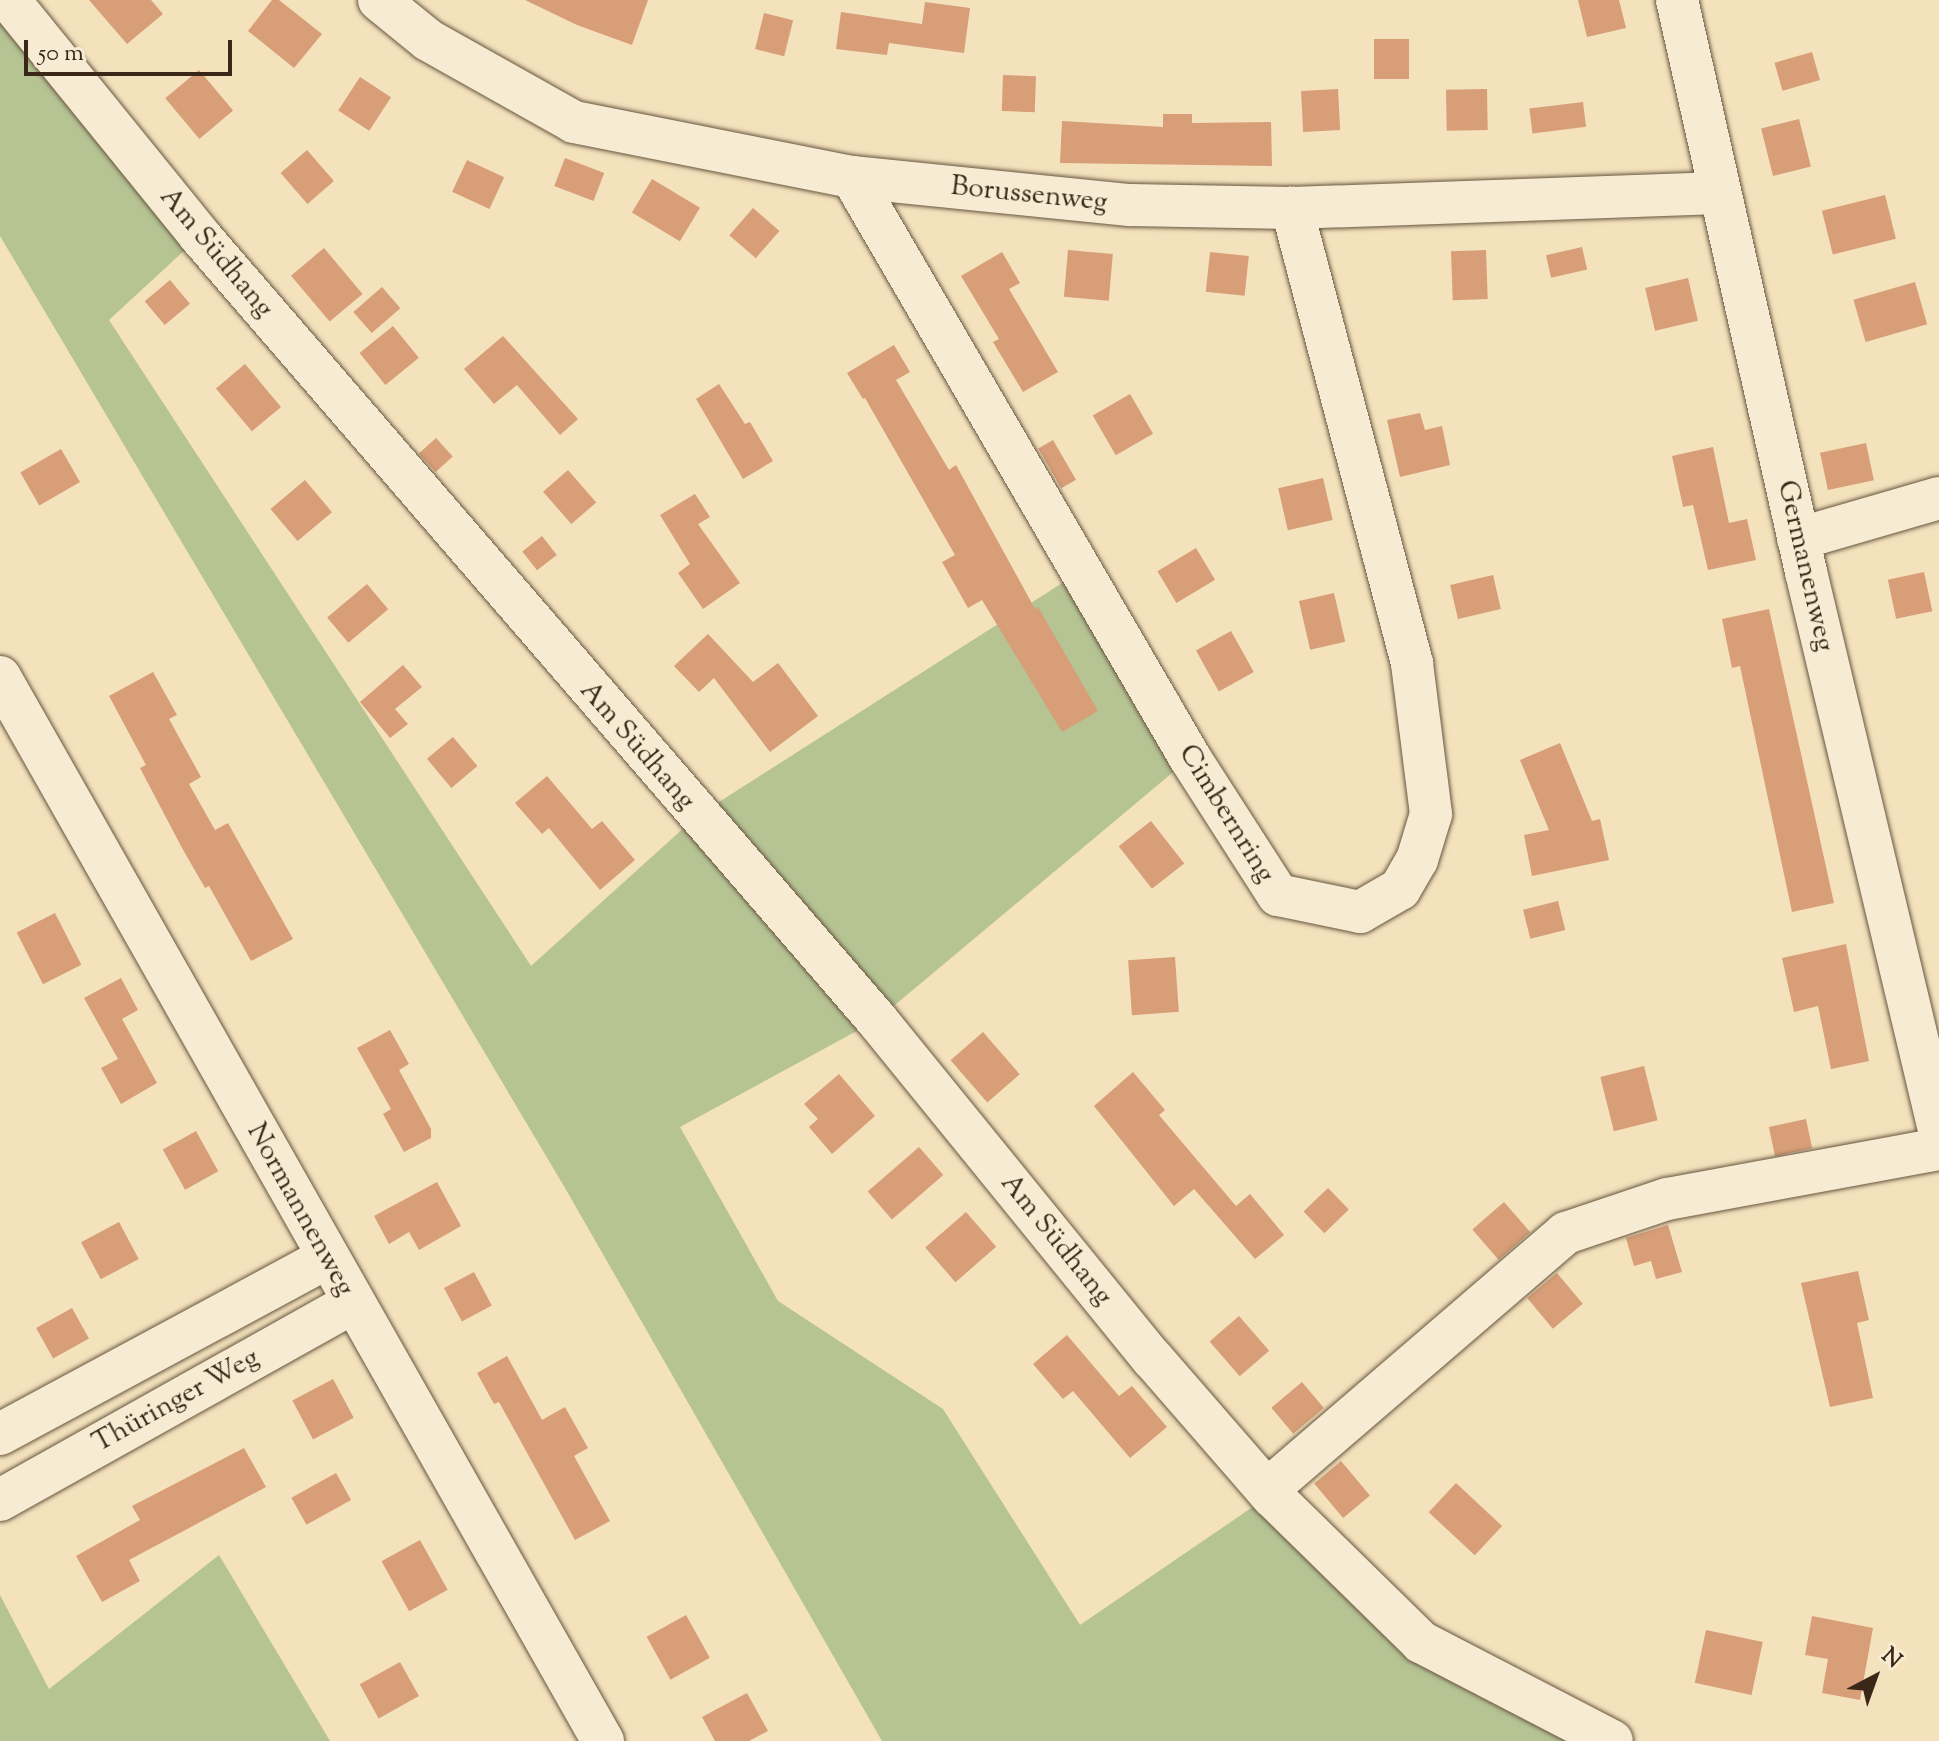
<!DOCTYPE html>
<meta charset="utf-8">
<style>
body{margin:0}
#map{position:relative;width:1939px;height:1741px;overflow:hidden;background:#f3e2bc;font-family:"Sorts Mill Goudy",serif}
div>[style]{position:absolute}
.green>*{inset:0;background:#b6c494}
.building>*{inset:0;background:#d79e78;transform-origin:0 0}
.roads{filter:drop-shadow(0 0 2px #685640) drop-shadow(0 0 2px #685640)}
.minor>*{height:42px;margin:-21px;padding:0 21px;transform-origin:21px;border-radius:21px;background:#f7ecd3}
span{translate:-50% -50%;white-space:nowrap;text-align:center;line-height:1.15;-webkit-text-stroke:7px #f7ecd3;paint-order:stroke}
.street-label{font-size:28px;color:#3a2717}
.north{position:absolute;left:1835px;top:1637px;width:80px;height:80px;-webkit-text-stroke:6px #f7ecd3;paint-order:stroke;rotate:41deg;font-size:22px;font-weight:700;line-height:32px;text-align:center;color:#3a2717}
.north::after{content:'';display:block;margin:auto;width:28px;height:36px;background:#3a2717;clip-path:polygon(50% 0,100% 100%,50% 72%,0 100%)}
.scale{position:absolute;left:24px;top:40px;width:208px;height:36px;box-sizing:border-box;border:4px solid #3a2717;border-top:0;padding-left:10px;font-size:24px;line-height:28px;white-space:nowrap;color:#3a2717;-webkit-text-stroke:6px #f7ecd3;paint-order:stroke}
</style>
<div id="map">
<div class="green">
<div style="clip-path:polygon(0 0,200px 236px,109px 320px,531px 966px,697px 816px,1081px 571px,1190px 758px,877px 1020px,680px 1127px,778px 1301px,943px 1409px,1080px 1625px,1257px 1504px,1582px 1741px,882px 1741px,565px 1188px,0 236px)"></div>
<div style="clip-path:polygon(219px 1555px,330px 1741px,0 1741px,0 1595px,49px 1689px)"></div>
</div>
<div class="building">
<div style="clip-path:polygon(89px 0,151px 0,163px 14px,127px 44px)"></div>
<div style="clip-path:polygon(272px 0,279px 0,322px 34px,294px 68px,248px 31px)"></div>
<div style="clip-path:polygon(525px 0,648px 0,632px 45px,577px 25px)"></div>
<div style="clip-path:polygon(1578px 0,1619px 0,1626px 28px,1587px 37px)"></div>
<div style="clip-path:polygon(925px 2px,970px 8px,964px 53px,889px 43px,887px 55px,836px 49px,841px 12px,922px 24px)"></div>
<div style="left:764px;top:13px;width:30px;height:37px;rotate:14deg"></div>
<div style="left:1409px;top:39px;width:40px;height:35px;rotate:90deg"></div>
<div style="left:1812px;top:52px;width:29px;height:39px;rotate:74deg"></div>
<div style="left:199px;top:70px;width:53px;height:44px;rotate:50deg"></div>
<div style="left:1003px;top:75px;width:33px;height:36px;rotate:2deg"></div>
<div style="left:360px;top:77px;width:37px;height:40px;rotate:33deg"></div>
<div style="left:1338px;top:89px;width:41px;height:37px;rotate:87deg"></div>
<div style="left:1487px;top:89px;width:41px;height:41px;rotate:89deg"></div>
<div style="left:1583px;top:102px;width:25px;height:54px;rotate:83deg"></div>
<div style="clip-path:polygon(1163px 114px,1192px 114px,1192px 123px,1271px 122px,1272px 166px,1060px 163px,1062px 121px,1163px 127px)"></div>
<div style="left:1799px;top:119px;width:49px;height:39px;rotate:76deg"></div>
<div style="left:307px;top:150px;width:41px;height:35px;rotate:49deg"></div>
<div style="left:565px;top:158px;width:42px;height:30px;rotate:21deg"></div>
<div style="left:467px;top:160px;width:41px;height:35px;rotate:25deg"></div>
<div style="left:652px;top:179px;width:56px;height:39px;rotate:31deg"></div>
<div style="left:1885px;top:195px;width:45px;height:65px;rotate:76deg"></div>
<div style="left:753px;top:208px;width:35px;height:36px;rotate:41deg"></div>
<div style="left:1582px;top:247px;width:23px;height:37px;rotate:77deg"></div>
<div style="left:324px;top:248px;width:60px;height:43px;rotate:50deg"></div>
<div style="left:1068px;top:250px;width:45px;height:47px;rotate:5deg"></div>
<div style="left:1486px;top:250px;width:49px;height:35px;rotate:88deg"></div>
<div style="clip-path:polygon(1002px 252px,1020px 283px,1009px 289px,1058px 372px,1023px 392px,993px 342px,999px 339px,961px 276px)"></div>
<div style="left:1210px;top:252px;width:39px;height:40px;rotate:6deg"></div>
<div style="left:1688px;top:278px;width:44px;height:44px;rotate:77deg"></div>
<div style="left:170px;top:280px;width:31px;height:33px;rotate:50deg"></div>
<div style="left:1915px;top:282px;width:44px;height:64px;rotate:74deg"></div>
<div style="left:382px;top:287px;width:28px;height:38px;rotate:49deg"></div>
<div style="left:393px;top:326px;width:41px;height:43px;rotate:51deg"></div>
<div style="clip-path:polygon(503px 336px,578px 419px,560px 435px,517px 385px,494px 404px,464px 369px)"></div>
<div style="clip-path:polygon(894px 345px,910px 372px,896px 380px,949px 470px,956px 465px,1035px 609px,1038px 607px,1098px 711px,1062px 732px,982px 600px,968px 608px,942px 562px,955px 555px,865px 398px,863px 399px,847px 373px)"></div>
<div style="left:245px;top:364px;width:56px;height:38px;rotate:50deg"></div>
<div style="clip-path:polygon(719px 384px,745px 424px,750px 422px,773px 461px,743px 479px,696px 399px)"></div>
<div style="left:1130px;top:394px;width:46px;height:43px;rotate:60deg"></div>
<div style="clip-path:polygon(1420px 413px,1425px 430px,1442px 426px,1450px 465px,1400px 477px,1387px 420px)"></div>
<div style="left:436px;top:438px;width:25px;height:23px;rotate:48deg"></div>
<div style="left:1053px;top:440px;width:46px;height:17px;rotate:60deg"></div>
<div style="left:1866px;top:443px;width:38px;height:47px;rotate:78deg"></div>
<div style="clip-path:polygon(1713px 447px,1729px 523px,1747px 519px,1756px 560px,1708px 570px,1693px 505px,1683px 507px,1672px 456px)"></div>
<div style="left:61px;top:449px;width:38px;height:47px;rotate:60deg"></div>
<div style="left:568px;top:470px;width:43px;height:33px;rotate:49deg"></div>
<div style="left:1323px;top:478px;width:43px;height:46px;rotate:77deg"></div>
<div style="left:305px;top:480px;width:42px;height:45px;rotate:50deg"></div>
<div style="clip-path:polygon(695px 494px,710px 517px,698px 524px,740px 583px,703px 609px,678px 573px,690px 564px,660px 515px)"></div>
<div style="left:542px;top:536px;width:24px;height:25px;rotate:52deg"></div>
<div style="left:1196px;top:548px;width:37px;height:45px;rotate:59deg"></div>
<div style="left:1924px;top:572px;width:40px;height:37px;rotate:78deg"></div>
<div style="left:1493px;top:575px;width:35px;height:44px;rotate:77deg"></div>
<div style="left:367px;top:584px;width:33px;height:52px;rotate:50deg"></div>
<div style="left:1334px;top:593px;width:50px;height:36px;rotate:77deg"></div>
<div style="clip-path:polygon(1769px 609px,1834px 903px,1792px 912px,1740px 666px,1732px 668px,1722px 619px)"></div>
<div style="left:1231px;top:631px;width:47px;height:40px;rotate:61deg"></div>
<div style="clip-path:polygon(708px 634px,753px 682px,778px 663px,818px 716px,770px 752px,714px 678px,699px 692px,674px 666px)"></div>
<div style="clip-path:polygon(403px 665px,422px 687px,395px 709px,408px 724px,390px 738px,360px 702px)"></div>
<div style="clip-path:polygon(153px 672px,177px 715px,169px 719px,201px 777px,189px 784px,215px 830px,228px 823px,293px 939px,251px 961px,209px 886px,205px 888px,182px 848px,140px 768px,146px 765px,109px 696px)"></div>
<div style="left:453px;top:737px;width:38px;height:34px;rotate:50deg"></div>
<div style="clip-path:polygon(1560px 743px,1592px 821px,1600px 819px,1609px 860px,1532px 876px,1524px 835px,1549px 830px,1520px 760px)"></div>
<div style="clip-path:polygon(547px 776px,592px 829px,602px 821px,635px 860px,600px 890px,549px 828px,542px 834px,515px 803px)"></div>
<div style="left:1151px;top:821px;width:54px;height:41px;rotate:52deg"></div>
<div style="left:1558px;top:901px;width:30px;height:36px;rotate:76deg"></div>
<div style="left:55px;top:913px;width:58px;height:43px;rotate:63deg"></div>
<div style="clip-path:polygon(1846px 944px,1869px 1061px,1831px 1069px,1818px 1006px,1794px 1012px,1782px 958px)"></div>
<div style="left:1175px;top:957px;width:55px;height:47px;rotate:86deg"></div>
<div style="clip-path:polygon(121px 978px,138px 1010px,122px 1019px,157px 1083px,121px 1104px,101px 1068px,118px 1059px,84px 998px)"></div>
<div style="clip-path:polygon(390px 1030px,409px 1064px,399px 1070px,431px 1129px,431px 1138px,404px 1152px,383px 1114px,391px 1109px,357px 1048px)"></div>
<div style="left:983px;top:1032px;width:56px;height:43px;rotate:49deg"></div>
<div style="left:1644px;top:1066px;width:56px;height:45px;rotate:76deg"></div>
<div style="clip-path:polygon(1133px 1072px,1165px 1110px,1159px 1115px,1236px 1206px,1250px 1194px,1284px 1235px,1255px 1259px,1194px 1189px,1174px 1206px,1094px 1106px)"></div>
<div style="clip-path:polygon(839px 1074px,875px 1116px,832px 1154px,809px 1127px,818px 1119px,804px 1104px)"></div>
<div style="left:1806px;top:1119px;width:30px;height:38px;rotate:78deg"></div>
<div style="left:196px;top:1131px;width:46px;height:38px;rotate:61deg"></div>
<div style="left:919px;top:1147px;width:37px;height:68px;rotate:49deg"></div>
<div style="clip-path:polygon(437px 1182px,461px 1226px,419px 1250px,409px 1232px,389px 1244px,374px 1216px)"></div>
<div style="left:1328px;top:1188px;width:30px;height:34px;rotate:46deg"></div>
<div style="left:1504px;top:1202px;width:40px;height:42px;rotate:49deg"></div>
<div style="left:966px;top:1212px;width:46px;height:54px;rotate:49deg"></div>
<div style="left:119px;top:1222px;width:42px;height:43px;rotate:62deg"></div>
<div style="clip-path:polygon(1668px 1225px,1682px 1272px,1656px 1279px,1651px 1261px,1634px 1266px,1626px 1238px)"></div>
<div style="clip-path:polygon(1858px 1271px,1869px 1320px,1857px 1323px,1873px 1398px,1830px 1407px,1801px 1283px)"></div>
<div style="left:474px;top:1272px;width:38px;height:34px;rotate:62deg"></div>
<div style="left:1557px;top:1273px;width:40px;height:39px;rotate:50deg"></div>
<div style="left:72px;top:1308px;width:35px;height:41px;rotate:61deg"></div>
<div style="left:1239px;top:1316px;width:46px;height:39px;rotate:49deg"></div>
<div style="clip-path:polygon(1067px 1335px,1119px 1396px,1132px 1386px,1167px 1427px,1130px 1458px,1073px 1391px,1063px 1399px,1033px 1364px)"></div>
<div style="clip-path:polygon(507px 1356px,542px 1420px,565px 1407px,588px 1448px,574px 1456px,610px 1521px,575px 1540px,499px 1402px,494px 1404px,477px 1373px)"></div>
<div style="left:333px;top:1379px;width:44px;height:46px;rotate:62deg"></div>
<div style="left:1302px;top:1382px;width:34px;height:40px;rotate:50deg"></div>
<div style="clip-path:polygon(244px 1448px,266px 1487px,129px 1560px,140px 1581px,102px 1602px,76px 1556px,140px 1520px,132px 1506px)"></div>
<div style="left:1341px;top:1461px;width:45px;height:35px;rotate:50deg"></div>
<div style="left:336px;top:1473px;width:31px;height:51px;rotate:61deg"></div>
<div style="left:1456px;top:1483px;width:63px;height:40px;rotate:43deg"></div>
<div style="left:420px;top:1540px;width:57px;height:44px;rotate:61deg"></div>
<div style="left:686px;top:1615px;width:49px;height:45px;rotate:61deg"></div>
<div style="clip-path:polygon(1812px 1616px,1873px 1628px,1860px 1700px,1822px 1693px,1828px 1659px,1805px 1655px)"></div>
<div style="left:1706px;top:1630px;width:58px;height:54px;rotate:12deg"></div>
<div style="left:400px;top:1662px;width:39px;height:46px;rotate:61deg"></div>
<div style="clip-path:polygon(747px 1693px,768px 1731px,749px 1741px,715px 1741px,702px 1717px)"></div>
</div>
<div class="roads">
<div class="minor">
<div style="left:9px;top:0;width:304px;rotate:51deg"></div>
<div style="left:200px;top:236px;width:1036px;rotate:49.19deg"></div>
<div style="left:877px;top:1020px;width:436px;rotate:50.9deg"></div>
<div style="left:1152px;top:1358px;width:183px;rotate:49deg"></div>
<div style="left:1272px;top:1496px;width:209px;rotate:44.4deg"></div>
<div style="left:1421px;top:1642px;width:215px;rotate:27.4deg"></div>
<div style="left:379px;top:0;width:63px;rotate:39.2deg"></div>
<div style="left:428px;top:40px;width:167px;rotate:29.3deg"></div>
<div style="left:574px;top:122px;width:283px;rotate:11.2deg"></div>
<div style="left:852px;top:177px;width:279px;rotate:5.8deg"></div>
<div style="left:1130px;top:205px;width:162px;rotate:1.1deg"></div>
<div style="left:1292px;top:208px;width:428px;rotate:-2deg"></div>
<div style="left:1677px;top:0;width:586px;rotate:77.29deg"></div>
<div style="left:1806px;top:572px;width:574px;rotate:76.59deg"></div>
<div style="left:852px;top:177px;width:672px;rotate:59.81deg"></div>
<div style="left:1190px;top:758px;width:163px;rotate:57.3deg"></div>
<div style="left:1278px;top:895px;width:84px;rotate:11.7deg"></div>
<div style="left:1360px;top:912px;width:46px;rotate:-29.9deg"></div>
<div style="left:1400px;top:889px;width:34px;rotate:-60deg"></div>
<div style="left:1417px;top:860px;width:48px;rotate:-73.1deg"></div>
<div style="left:1431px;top:814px;width:152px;rotate:-97.2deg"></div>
<div style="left:1412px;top:663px;width:471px;rotate:-104.8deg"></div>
<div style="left:1798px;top:539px;width:147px;rotate:-16.2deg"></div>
<div style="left:0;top:677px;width:1223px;rotate:60.46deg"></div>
<div style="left:0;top:1434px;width:371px;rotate:-28.3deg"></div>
<div style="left:1267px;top:1490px;width:394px;rotate:-40.7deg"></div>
<div style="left:1566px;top:1233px;width:107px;rotate:-18.6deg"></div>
<div style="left:1667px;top:1199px;width:277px;rotate:-10.4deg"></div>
<div style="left:0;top:1500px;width:403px;rotate:-29.2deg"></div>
</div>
</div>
<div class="street-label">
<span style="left:1029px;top:195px;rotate:6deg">Borussenweg</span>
<span style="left:216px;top:253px;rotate:50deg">Am Südhang</span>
<span style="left:1805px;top:566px;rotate:77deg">Germanenweg</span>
<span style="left:637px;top:746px;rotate:49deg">Am Südhang</span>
<span style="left:1226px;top:814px;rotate:58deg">Cimbernring</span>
<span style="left:300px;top:1210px;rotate:61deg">Normannenweg</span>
<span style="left:1056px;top:1240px;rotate:51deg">Am Südhang</span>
<span style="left:176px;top:1401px;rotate:-29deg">Thüringer Weg</span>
</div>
<div class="north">N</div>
<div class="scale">50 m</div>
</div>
